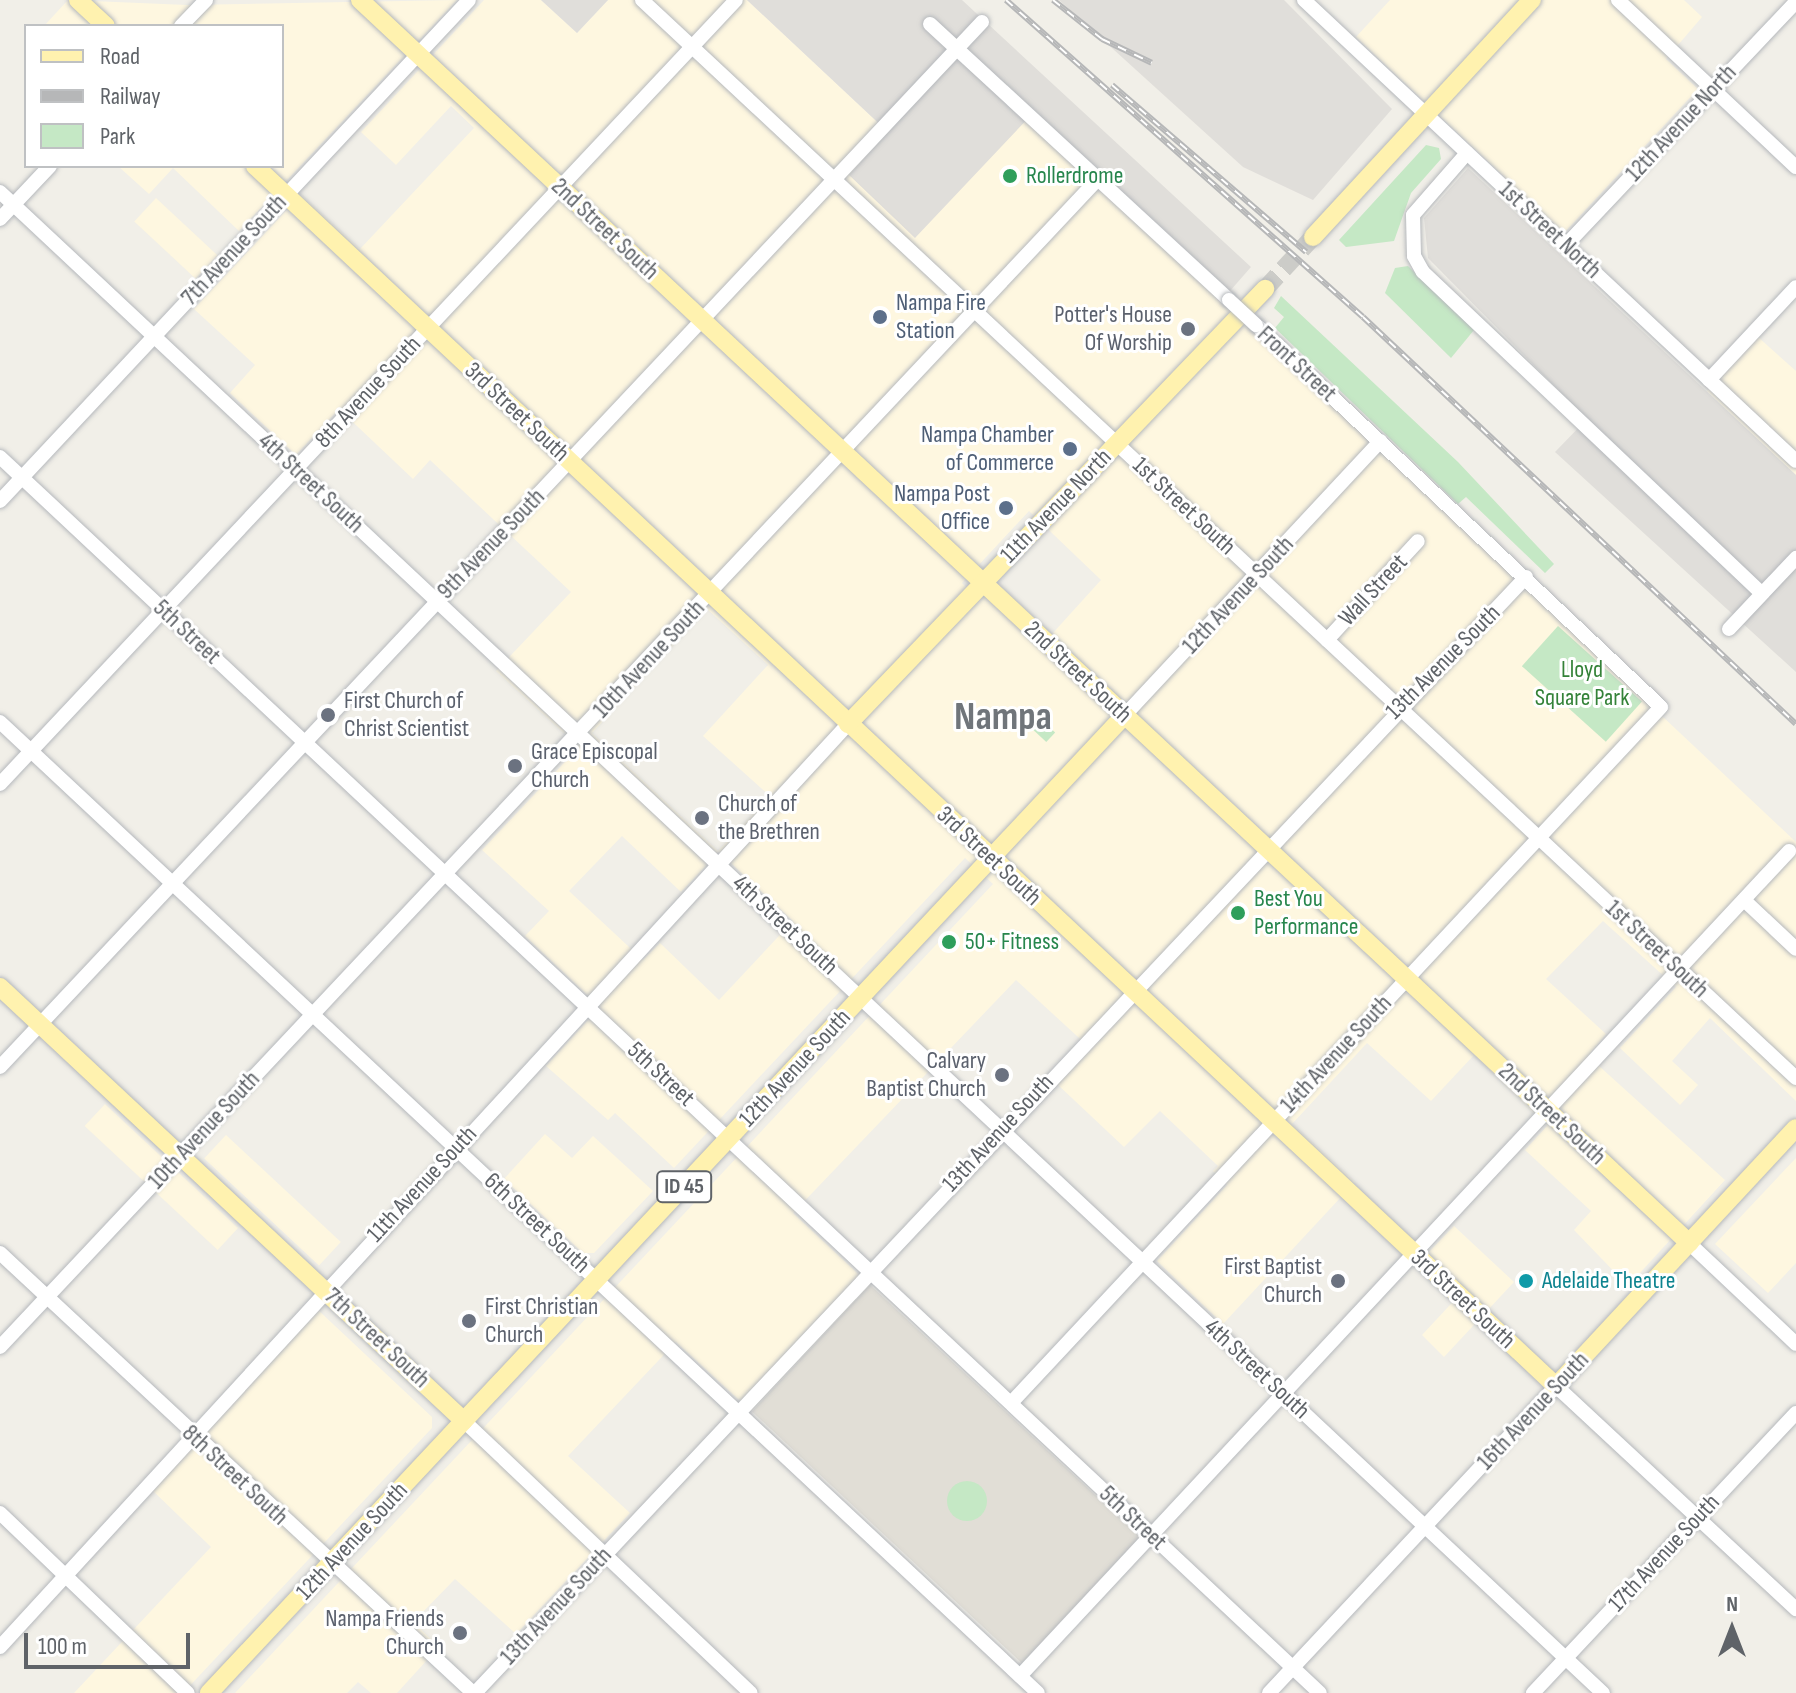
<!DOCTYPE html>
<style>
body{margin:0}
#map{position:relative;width:1796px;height:1693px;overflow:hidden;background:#f1efe8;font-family:"Sofia Sans Condensed",sans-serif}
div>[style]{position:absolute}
.commercial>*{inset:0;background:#fef7e0;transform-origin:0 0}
.industrial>*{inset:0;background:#e0deda}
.education>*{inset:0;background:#e1ded6;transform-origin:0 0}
.green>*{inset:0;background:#c5e8c5;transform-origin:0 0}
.round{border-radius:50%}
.major-tunnel>*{height:18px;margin-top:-9px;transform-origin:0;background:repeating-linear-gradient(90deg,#ccccc8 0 18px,transparent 0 27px)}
.roads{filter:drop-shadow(0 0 2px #b5b8bc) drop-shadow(0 0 2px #b5b8bc)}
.minor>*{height:14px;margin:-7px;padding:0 7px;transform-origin:7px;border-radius:7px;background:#fff}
.major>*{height:18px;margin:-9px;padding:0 9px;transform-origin:9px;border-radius:9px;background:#fff2af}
.rail>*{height:6px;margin-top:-3px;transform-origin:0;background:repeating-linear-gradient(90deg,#fff 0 9px,#b6b7b8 0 18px);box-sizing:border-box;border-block:2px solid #b6b7b8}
.bridges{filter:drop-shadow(0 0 2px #b5b8bc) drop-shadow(0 0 2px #b5b8bc)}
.minor-bridge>*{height:14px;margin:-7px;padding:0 7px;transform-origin:7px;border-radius:7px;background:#fff}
.dots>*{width:22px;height:22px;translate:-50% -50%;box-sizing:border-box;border:4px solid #fff;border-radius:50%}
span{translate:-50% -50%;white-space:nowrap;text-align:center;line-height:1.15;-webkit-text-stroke:6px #fff;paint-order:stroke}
.shield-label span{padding:2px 6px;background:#fff;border:2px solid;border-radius:6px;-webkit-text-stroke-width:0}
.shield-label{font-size:22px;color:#5f6368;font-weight:700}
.street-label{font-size:24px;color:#5f6368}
.leisure-label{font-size:24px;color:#27864d}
.left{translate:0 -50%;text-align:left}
.service-label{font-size:24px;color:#4e5e75}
.right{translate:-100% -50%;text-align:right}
.worship-label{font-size:24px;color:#5b616d}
.park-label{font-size:24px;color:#348238}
.culture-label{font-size:24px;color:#0d838f}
.town-label{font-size:40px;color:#70757a;font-weight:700}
.legend{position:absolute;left:24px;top:24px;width:260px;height:144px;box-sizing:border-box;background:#fff;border:2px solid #bfc1c3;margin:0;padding:10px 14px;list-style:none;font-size:24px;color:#5f6368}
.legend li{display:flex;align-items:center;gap:16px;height:40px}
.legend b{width:40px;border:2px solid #bfc1c3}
.north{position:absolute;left:1692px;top:1589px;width:80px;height:80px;-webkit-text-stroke:6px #fff;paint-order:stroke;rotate:0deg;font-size:22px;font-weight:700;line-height:32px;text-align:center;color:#5f6368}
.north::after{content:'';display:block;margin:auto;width:28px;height:36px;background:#5f6368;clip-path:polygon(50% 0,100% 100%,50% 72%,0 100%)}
.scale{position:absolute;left:24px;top:1633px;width:166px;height:36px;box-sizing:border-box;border:4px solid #5f6368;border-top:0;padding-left:10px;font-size:24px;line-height:28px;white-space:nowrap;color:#5f6368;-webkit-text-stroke:6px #fff;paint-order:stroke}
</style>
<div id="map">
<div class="commercial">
<div style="clip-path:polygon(68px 0,187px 5px,457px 0,239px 231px,173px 168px,149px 194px,118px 166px,282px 166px,282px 26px,44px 26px)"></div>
<div style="clip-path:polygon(evenodd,484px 0,541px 0,577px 33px,608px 0,747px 0,888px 132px,1027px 119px,1796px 842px,1796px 1101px,1710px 1018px,1672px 1061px,1698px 1085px,1680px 1105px,1620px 1048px,1676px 987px,1603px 921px,1546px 979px,1606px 1034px,1588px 1056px,1725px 1180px,1628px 1286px,1574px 1230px,1591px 1211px,1525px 1150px,1547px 1126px,1474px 1055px,1431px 1101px,1367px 1043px,1292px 1124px,1355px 1182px,1223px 1324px,1157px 1261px,1227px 1185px,1213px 1171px,1218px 1166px,1160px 1111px,1124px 1147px,1057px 1084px,1090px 1048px,1016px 980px,793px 1213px,870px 1285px,751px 1411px,676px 1342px,568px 1456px,630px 1513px,516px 1634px,455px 1579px,413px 1622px,439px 1647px,397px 1693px,371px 1693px,358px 1682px,347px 1693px,235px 1693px,993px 884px,965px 858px,674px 1168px,615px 1113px,608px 1120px,546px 1066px,600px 1007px,525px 936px,549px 911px,482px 850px,579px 747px,496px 671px,571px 592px,430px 460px,413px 479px,339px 409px,296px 455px,230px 393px,255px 365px,194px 309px,301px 195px,360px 249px,474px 128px,451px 106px,396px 165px,361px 132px,484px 0,1029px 511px,1101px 580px,1052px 634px,1003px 588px,979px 599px,962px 583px,1029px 511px,484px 0,707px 609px,768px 665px,703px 736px,770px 796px,718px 851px,592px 733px,707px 609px,484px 0,622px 836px,681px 892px,719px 852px,793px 921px,719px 1000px,660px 943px,643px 960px,569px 891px,622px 836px)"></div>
<div style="clip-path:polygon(1390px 0,1684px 0,1702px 17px,1666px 59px,1698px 89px,1564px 233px,1356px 37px)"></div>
<div style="left:156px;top:198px;width:84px;height:32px;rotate:43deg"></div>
<div style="clip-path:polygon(1758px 337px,1796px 371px,1796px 475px,1707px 391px)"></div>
<div style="left:105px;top:1104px;width:182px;height:30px;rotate:43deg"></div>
<div style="clip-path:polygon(545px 1134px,572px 1158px,593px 1136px,653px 1191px,594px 1253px,583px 1253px,504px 1179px)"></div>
<div style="left:226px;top:1135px;width:157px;height:32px;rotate:43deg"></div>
<div style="clip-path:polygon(1796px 1158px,1796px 1263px,1768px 1293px,1715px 1244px)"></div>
<div style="clip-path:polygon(1454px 1226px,1514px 1282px,1444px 1357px,1422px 1335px,1463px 1291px,1426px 1255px)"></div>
<div style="clip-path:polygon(317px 1309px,432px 1417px,432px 1428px,183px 1693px,74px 1693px,211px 1547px,150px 1488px)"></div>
</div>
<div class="industrial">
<div style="clip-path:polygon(541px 0,608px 0,577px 33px)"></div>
<div style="clip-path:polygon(747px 0,962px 0,1251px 267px,1230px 291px,1035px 111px,915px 238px,849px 175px,888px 132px)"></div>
<div style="clip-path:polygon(1059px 0,1284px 0,1392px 109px,1313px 200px,1243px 167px)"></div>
<div style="clip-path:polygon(1468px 168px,1796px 475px,1796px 672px,1555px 452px,1587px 419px,1428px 258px,1424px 218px)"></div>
</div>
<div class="education">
<div style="left:870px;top:1285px;width:369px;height:173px;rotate:43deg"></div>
</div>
<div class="green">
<div style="clip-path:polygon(1426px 145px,1439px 148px,1441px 159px,1411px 193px,1394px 241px,1346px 247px,1339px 240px)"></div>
<div style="clip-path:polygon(1408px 266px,1474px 330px,1451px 358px,1385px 293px,1395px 268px)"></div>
<div style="clip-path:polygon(1281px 296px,1458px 462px,1554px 564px,1545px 573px,1466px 497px,1458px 504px,1275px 328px,1284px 317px,1274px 308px)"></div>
<div style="left:1558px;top:626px;width:113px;height:54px;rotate:42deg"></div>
<div style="left:1031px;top:710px;width:33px;height:13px;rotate:43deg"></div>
<div class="round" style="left:947px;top:1481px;width:40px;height:40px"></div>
</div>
<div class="major-tunnel">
<div style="left:1265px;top:289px;width:71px;rotate:-47.3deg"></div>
</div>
<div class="roads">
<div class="minor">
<div style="left:642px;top:0;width:1579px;rotate:43.05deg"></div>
<div style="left:1304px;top:0;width:674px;rotate:43.14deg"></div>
<div style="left:1618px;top:0;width:244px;rotate:43.2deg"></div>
<div style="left:930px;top:24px;width:407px;rotate:42.7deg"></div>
<div style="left:181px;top:26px;width:36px;rotate:-46deg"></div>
<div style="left:1467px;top:153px;width:82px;rotate:131.1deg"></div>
<div style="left:1413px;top:215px;width:41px;rotate:88.6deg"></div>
<div style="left:1414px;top:256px;width:18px;rotate:61deg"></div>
<div style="left:1423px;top:272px;width:466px;rotate:43.5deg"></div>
<div style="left:0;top:192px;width:2196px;rotate:43.12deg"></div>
<div style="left:0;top:219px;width:73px;rotate:-46.7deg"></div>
<div style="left:1566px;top:245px;width:335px;rotate:-46.6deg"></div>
<div style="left:1709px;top:380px;width:127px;rotate:-46.9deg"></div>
<div style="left:0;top:457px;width:1808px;rotate:43.12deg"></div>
<div style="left:0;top:501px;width:686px;rotate:-46.89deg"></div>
<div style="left:1729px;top:629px;width:98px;rotate:-46.7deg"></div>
<div style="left:1327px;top:640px;width:134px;rotate:-47.4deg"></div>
<div style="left:1124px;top:716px;width:376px;rotate:-47deg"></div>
<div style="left:0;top:722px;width:1421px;rotate:43.09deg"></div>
<div style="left:0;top:784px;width:1075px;rotate:-46.81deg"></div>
<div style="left:1744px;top:900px;width:71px;rotate:43.3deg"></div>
<div style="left:0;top:1067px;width:1434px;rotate:-46.78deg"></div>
<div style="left:1689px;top:1243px;width:147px;rotate:43.3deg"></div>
<div style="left:0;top:1253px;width:646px;rotate:42.93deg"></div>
<div style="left:0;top:1347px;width:1604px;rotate:-46.77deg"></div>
<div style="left:1011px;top:1403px;width:952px;rotate:-46.96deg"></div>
<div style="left:1661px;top:707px;width:557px;rotate:-136.67deg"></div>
<div style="left:464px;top:1421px;width:395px;rotate:43.5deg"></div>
<div style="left:0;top:1513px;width:260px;rotate:43.8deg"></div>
<div style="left:0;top:1647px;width:1253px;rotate:-47.42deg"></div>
<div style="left:1020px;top:1676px;width:1128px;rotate:-47.01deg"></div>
<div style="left:475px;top:1693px;width:1533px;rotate:-46.72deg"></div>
<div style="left:1269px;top:1693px;width:420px;rotate:-46.9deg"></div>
<div style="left:1556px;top:1386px;width:328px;rotate:42.9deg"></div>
<div style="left:1533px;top:1693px;width:384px;rotate:-46.8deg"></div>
</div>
<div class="major">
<div style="left:78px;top:0;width:38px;rotate:43deg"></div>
<div style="left:360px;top:0;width:1820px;rotate:43.08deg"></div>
<div style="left:255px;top:166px;width:1784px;rotate:43.16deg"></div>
<div style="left:1556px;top:1386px;width:352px;rotate:-47.1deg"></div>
<div style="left:1313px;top:237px;width:323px;rotate:-47.3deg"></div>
<div style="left:848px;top:724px;width:603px;rotate:-46.21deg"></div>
<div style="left:0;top:987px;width:635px;rotate:43.09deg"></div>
<div style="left:209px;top:1693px;width:1339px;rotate:-46.88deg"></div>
</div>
</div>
<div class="rail">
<div style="left:1006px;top:0;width:477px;rotate:41.6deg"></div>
<div style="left:1363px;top:317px;width:594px;rotate:43.23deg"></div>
<div style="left:1053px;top:0;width:63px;rotate:38.5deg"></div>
<div style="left:1102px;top:39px;width:55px;rotate:25.6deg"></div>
<div style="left:1112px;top:85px;width:256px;rotate:40.7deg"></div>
</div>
<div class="bridges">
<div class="minor-bridge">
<div style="left:1229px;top:300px;width:37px;rotate:43deg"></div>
</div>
</div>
<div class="dots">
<div style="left:1010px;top:176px;background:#2e9e5b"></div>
<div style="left:880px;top:317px;background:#5c6f8a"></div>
<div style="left:1188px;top:329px;background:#6b7280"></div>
<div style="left:1070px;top:449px;background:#5c6f8a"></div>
<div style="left:1006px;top:508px;background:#5c6f8a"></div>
<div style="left:328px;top:715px;background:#6b7280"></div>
<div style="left:515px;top:766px;background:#6b7280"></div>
<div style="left:702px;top:818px;background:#6b7280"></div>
<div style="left:1238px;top:913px;background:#2e9e5b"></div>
<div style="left:949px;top:942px;background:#2e9e5b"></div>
<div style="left:1002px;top:1075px;background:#6b7280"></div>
<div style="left:1338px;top:1281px;background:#6b7280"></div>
<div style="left:1526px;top:1281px;background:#0f9aa8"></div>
<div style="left:469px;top:1321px;background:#6b7280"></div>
<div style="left:460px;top:1633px;background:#6b7280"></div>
</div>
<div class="shield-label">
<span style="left:684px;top:1187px">ID 45</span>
</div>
<div class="street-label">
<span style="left:1681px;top:123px;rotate:-47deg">12th Avenue North</span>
<span style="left:605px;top:229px;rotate:43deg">2nd Street South</span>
<span style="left:1550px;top:230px;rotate:43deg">1st Street North</span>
<span style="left:234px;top:250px;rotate:-47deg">7th Avenue South</span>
<span style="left:1297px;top:364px;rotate:43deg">Front Street</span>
<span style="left:368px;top:392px;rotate:-47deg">8th Avenue South</span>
<span style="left:517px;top:412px;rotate:43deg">3rd Street South</span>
<span style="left:311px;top:483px;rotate:43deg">4th Street South</span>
<span style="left:1056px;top:506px;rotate:-46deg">11th Avenue North</span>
<span style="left:1184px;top:506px;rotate:43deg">1st Street South</span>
<span style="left:491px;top:544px;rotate:-46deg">9th Avenue South</span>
<span style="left:1373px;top:590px;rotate:-47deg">Wall Street</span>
<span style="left:1238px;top:595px;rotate:-47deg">12th Avenue South</span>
<span style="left:187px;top:632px;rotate:43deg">5th Street</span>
<span style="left:649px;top:659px;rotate:-47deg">10th Avenue South</span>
<span style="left:1443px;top:662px;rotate:-45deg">13th Avenue South</span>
<span style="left:1078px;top:672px;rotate:43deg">2nd Street South</span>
<span style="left:989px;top:856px;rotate:43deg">3rd Street South</span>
<span style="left:785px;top:925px;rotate:43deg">4th Street South</span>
<span style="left:1657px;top:949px;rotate:43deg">1st Street South</span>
<span style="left:1336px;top:1054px;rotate:-47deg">14th Avenue South</span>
<span style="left:795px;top:1068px;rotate:-47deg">12th Avenue South</span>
<span style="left:661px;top:1074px;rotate:43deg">5th Street</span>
<span style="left:1552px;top:1114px;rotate:43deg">2nd Street South</span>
<span style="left:204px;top:1130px;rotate:-47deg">10th Avenue South</span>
<span style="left:998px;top:1133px;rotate:-47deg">13th Avenue South</span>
<span style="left:422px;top:1184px;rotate:-47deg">11th Avenue South</span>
<span style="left:537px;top:1223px;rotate:43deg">6th Street South</span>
<span style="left:1463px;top:1299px;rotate:43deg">3rd Street South</span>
<span style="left:377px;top:1338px;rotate:43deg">7th Street South</span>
<span style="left:1257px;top:1369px;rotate:43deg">4th Street South</span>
<span style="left:1533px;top:1411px;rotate:-47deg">16th Avenue South</span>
<span style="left:235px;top:1475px;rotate:43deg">8th Street South</span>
<span style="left:1133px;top:1518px;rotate:43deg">5th Street</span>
<span style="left:352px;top:1541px;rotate:-47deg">12th Avenue South</span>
<span style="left:1664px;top:1553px;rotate:-47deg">17th Avenue South</span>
<span style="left:556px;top:1606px;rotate:-47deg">13th Avenue South</span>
</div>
<div class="leisure-label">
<span class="left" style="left:1026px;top:176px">Rollerdrome</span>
<span class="left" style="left:1254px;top:913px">Best You<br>Performance</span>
<span class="left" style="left:965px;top:942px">50+ Fitness</span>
</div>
<div class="service-label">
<span class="left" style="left:896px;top:317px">Nampa Fire<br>Station</span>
<span class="right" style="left:1054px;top:449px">Nampa Chamber<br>of Commerce</span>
<span class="right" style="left:990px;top:508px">Nampa Post<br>Office</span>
</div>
<div class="worship-label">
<span class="right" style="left:1172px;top:329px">Potter's House<br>Of Worship</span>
<span class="left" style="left:344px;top:715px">First Church of<br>Christ Scientist</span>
<span class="left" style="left:531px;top:766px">Grace Episcopal<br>Church</span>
<span class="left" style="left:718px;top:818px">Church of<br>the Brethren</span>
<span class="right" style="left:986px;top:1075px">Calvary<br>Baptist Church</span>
<span class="right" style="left:1322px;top:1281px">First Baptist<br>Church</span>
<span class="left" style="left:485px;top:1321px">First Christian<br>Church</span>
<span class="right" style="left:444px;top:1633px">Nampa Friends<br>Church</span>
</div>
<div class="park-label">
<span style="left:1582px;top:684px">Lloyd<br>Square Park</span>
</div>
<div class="culture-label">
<span class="left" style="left:1542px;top:1281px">Adelaide Theatre</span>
</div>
<div class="town-label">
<span style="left:1003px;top:717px">Nampa</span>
</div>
<ul class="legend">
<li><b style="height:10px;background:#fff2af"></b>Road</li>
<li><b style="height:10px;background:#b6b7b8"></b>Railway</li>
<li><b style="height:22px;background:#c5e8c5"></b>Park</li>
</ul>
<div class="north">N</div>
<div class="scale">100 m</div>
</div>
